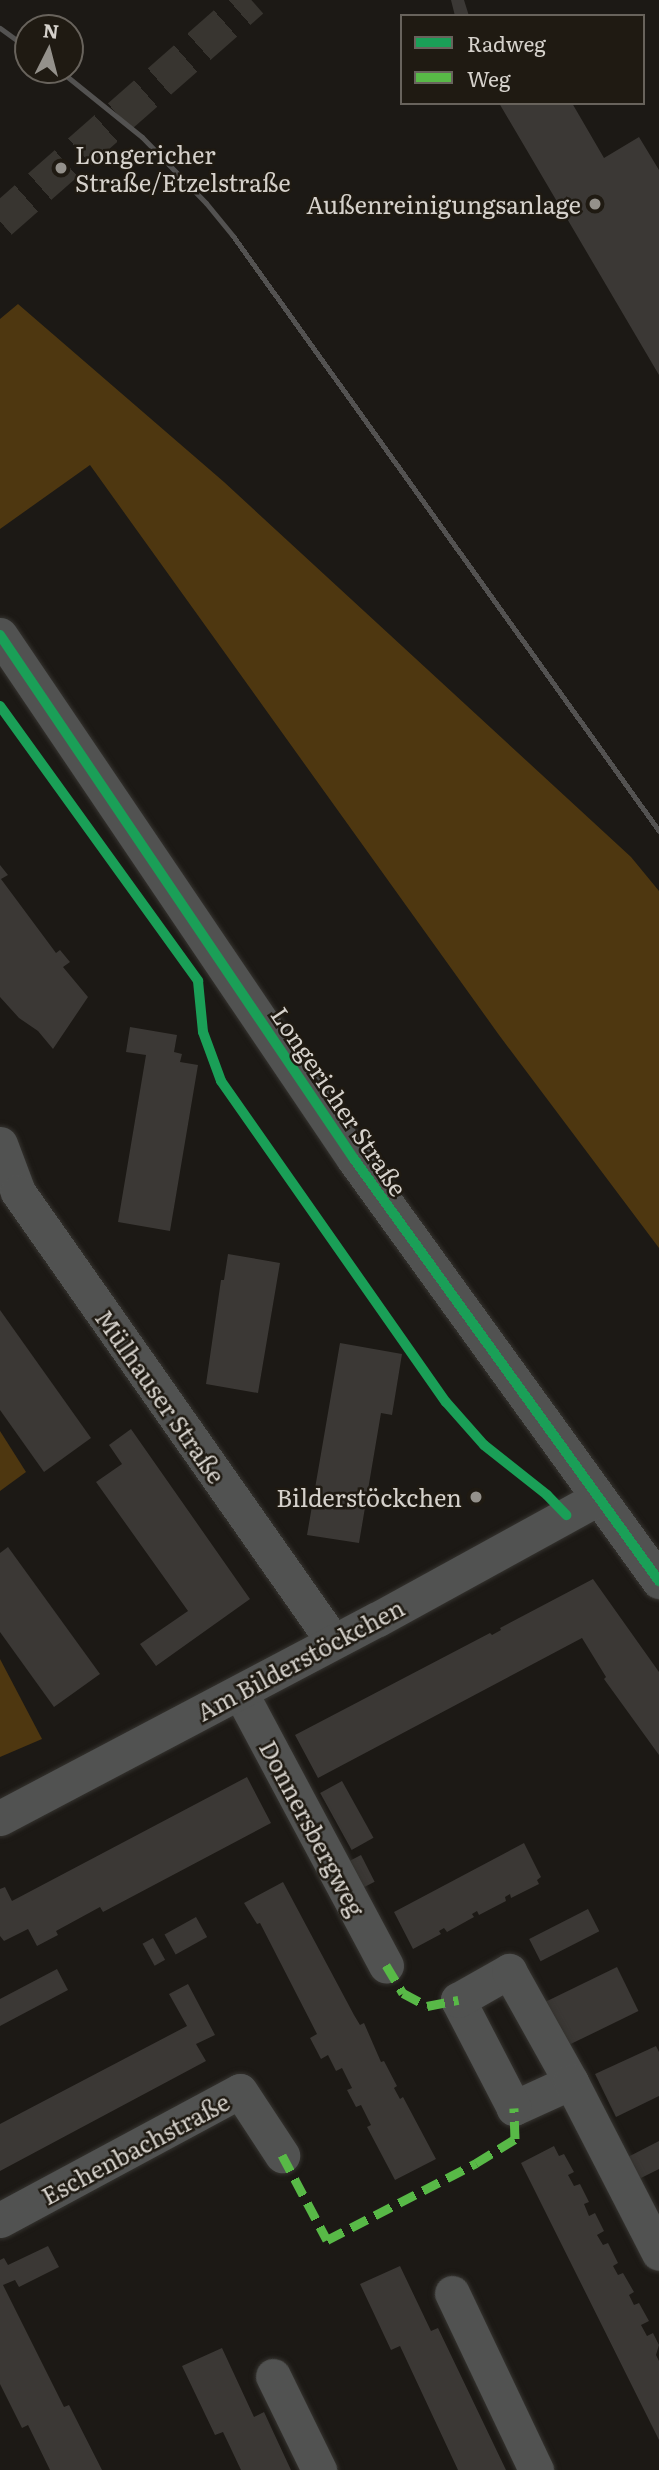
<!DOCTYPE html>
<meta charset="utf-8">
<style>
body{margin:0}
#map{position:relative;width:659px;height:2470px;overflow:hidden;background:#1c1915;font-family:Literata,serif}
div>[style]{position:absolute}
.green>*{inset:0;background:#4e3710}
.building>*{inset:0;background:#3b3835;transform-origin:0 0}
.minor-tunnel>*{height:35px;margin-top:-17.5px;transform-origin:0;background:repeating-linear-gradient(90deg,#383530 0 35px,transparent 0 53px)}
.roads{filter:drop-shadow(0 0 2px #35332f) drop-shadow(0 0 2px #35332f)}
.minor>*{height:35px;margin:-17.5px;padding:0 17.5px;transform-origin:17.5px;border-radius:17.5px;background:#515251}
.rail>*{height:5px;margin:-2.5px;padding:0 2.5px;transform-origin:2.5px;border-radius:2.5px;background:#535251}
.quiet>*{height:9px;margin-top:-4.5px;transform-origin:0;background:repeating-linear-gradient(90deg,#58b947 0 18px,transparent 0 27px)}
.cycleway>*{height:10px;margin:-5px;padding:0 5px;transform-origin:5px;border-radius:5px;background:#1a9f57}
.dots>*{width:19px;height:19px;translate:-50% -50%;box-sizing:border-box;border:4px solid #1f1a12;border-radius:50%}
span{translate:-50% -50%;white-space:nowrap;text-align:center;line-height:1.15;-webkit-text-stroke:5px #1f1a12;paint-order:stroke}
.poi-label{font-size:24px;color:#d5d1cb}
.left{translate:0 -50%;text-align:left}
.right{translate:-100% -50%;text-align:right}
.street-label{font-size:24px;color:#d5d1cb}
.legend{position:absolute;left:400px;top:14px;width:245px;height:91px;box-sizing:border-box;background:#1f1a12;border:2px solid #68635c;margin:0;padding:9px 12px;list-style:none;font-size:21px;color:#d5d1cb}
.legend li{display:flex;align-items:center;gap:14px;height:35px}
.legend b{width:35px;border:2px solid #68635c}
.north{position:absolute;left:14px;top:14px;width:70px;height:70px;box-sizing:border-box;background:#1f1a12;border:2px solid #68635c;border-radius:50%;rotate:6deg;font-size:19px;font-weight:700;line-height:28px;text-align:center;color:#d5d1cb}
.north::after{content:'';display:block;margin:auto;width:24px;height:32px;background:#94918b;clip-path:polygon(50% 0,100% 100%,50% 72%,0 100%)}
</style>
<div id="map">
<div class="green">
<div style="clip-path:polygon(18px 304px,224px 482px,631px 857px,659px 891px,659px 1248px,499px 1035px,90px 465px,0 529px,0 319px)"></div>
<div style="clip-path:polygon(0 1431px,26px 1472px,0 1491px)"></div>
<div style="clip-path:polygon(0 1659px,42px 1739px,0 1757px)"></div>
</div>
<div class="building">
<div style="clip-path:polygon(451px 0,464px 0,469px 16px,455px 16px)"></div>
<div style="clip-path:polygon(499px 103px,572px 103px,604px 158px,639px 137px,659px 170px,659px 375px)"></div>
<div style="clip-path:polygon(0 865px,8px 875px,1px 879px,56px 953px,60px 950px,70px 962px,63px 967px,88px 997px,53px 1049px,38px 1031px,19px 1018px,0 997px)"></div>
<div style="clip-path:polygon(130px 1027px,177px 1035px,174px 1052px,182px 1054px,180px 1062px,198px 1065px,170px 1231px,118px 1222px,146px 1055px,126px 1052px)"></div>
<div style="clip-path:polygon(228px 1254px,280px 1263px,258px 1393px,206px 1384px,221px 1280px,224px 1280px)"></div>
<div style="clip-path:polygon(0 1310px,91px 1438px,44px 1472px,0 1410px)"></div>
<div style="clip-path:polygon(340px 1343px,402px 1354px,392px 1415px,381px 1413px,359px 1543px,307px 1535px)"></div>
<div style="clip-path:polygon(131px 1429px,250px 1599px,156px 1666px,140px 1644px,188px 1611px,96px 1482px,122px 1464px,109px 1445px)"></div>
<div style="clip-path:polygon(8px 1547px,100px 1674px,54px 1707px,0 1632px,0 1553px)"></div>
<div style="clip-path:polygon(593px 1579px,659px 1672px,659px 1755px,604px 1679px,606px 1677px,582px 1638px,318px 1778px,295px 1735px,490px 1633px,492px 1635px,501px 1630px,500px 1628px)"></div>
<div style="clip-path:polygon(247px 1777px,271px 1823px,103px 1912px,100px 1907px,56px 1931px,58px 1935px,37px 1946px,28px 1929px,4px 1941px,0 1936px,0 1889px,5px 1887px,12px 1901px)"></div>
<div style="left:342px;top:1781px;width:65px;height:25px;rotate:61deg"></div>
<div style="clip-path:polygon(524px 1843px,541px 1877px,537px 1880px,539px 1884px,511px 1898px,510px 1894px,505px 1897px,506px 1901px,479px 1915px,477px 1911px,472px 1914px,474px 1917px,447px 1932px,444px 1928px,439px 1931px,441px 1934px,413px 1949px,394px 1912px)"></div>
<div style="left:361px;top:1855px;width:30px;height:18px;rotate:63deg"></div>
<div style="clip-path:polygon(283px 1882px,354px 2015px,360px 2025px,364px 2023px,381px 2062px,384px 2061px,397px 2086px,394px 2088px,400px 2099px,403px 2097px,436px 2159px,395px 2180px,367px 2127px,371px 2125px,361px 2105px,356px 2107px,347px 2090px,352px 2088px,342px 2068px,336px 2071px,328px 2055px,321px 2059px,310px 2038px,317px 2034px,260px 1923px,257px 1924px,244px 1903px)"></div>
<div style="left:588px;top:1909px;width:25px;height:66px;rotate:63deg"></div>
<div style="left:196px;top:1917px;width:23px;height:36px;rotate:61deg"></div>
<div style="left:153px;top:1938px;width:25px;height:12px;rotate:61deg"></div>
<div style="left:617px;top:1967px;width:49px;height:80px;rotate:64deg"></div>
<div style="clip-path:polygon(57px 1969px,68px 1990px,0 2026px,0 1999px)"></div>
<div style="clip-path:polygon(188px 1984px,215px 2035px,196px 2044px,206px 2061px,0 2171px,0 2124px,187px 2026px,169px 1994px)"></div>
<div style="clip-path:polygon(656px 2046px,659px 2052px,659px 2096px,616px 2117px,595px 2074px)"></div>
<div style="clip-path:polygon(659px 2141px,659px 2169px,635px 2181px,624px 2159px)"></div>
<div style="clip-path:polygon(554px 2146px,559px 2156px,564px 2154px,574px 2172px,568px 2175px,574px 2186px,580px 2184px,589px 2202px,584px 2204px,589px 2216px,595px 2213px,604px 2231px,597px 2235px,603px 2245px,608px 2243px,618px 2263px,613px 2266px,618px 2275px,623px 2273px,634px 2292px,629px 2295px,634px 2305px,639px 2303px,649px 2321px,641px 2325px,647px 2336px,653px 2333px,659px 2345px,656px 2355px,659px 2361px,659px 2440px,521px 2163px)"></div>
<div style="clip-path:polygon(48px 2246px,59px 2267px,19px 2287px,15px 2280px,3px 2285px,64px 2407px,69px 2405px,102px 2470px,50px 2470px,28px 2425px,22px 2428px,0 2384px,0 2260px,4px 2258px,8px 2265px)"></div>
<div style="clip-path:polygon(400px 2266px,431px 2331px,438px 2328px,506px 2470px,458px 2470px,400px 2346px,391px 2350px,360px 2284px)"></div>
<div style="clip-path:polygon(222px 2348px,254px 2417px,264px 2412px,291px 2470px,241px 2470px,223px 2432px,215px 2435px,182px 2366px)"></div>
</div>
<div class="minor-tunnel">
<div style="left:0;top:221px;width:335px;rotate:-41.3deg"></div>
</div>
<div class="roads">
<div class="minor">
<div style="left:0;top:635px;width:632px;rotate:55.96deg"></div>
<div style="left:354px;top:1159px;width:521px;rotate:54.14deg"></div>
<div style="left:0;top:1144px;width:51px;rotate:69.4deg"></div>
<div style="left:18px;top:1192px;width:548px;rotate:54.95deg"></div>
<div style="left:240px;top:1692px;width:310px;rotate:61.9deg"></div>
<div style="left:0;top:1818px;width:427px;rotate:-27.8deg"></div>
<div style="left:378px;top:1619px;width:251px;rotate:-28.8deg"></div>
<div style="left:571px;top:2082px;width:63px;rotate:155.5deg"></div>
<div style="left:514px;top:2108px;width:122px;rotate:-117.4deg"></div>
<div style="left:458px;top:2000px;width:59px;rotate:-29.6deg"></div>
<div style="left:509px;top:1971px;width:127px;rotate:60.8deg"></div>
<div style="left:571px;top:2082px;width:192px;rotate:62.8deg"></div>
<div style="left:0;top:2220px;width:272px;rotate:-28.3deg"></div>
<div style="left:240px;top:2091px;width:77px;rotate:56.7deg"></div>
<div style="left:452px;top:2293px;width:196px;rotate:64.6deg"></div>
<div style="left:273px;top:2376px;width:105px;rotate:63.9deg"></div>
</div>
</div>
<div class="rail">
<div style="left:0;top:28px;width:34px;rotate:36deg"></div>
<div style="left:59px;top:70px;width:107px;rotate:38.9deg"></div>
<div style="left:142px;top:137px;width:92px;rotate:45.9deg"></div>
<div style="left:206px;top:203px;width:43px;rotate:50.7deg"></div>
<div style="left:233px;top:236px;width:732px;rotate:54.4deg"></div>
</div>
<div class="quiet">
<div style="left:386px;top:1965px;width:33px;rotate:59deg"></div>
<div style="left:403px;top:1993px;width:27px;rotate:28deg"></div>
<div style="left:427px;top:2006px;width:32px;rotate:-11deg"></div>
<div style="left:282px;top:2155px;width:96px;rotate:62.1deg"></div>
<div style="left:327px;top:2240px;width:168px;rotate:-27.3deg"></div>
<div style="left:476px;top:2163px;width:46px;rotate:-31.6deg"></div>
<div style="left:515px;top:2139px;width:31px;rotate:-92deg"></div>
</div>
<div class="cycleway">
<div style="left:0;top:635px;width:632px;rotate:55.96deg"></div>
<div style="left:354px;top:1159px;width:521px;rotate:54.14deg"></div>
<div style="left:0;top:706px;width:339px;rotate:54.2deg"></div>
<div style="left:198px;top:981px;width:51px;rotate:84.4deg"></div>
<div style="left:203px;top:1032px;width:52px;rotate:69.8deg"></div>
<div style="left:221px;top:1081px;width:392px;rotate:55deg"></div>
<div style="left:446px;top:1402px;width:57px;rotate:48.5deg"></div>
<div style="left:484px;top:1445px;width:80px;rotate:38.4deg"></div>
<div style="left:547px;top:1495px;width:28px;rotate:46deg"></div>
</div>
<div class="dots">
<div style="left:61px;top:168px;background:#94918b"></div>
<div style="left:595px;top:204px;background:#94918b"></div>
<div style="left:476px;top:1497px;background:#94918b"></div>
</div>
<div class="poi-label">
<span class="left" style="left:75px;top:168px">Longericher<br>Straße/Etzelstraße</span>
<span class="right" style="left:581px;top:204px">Außenreinigungsanlage</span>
<span class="right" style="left:462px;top:1497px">Bilderstöckchen</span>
</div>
<div class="street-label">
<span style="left:340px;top:1101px;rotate:56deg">Longericher Straße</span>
<span style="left:161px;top:1396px;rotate:55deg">Mülhauser Straße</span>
<span style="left:300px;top:1659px;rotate:-28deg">Am Bilderstöckchen</span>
<span style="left:313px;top:1828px;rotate:62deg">Donnersbergweg</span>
<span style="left:135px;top:2148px;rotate:-28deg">Eschenbachstraße</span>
</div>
<ul class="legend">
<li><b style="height:9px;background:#1a9f57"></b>Radweg</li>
<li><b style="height:9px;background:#58b947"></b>Weg</li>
</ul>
<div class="north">N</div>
</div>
